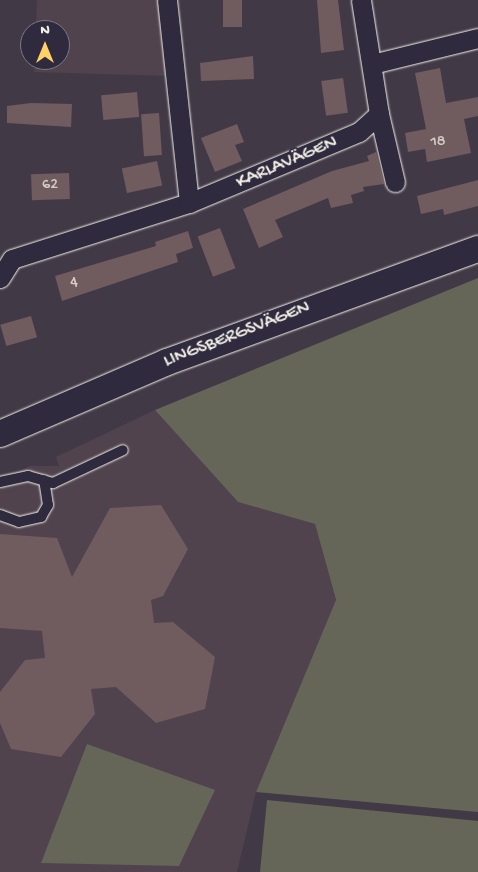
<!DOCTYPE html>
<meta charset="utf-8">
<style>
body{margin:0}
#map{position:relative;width:478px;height:872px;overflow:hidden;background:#423947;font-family:"Gochi Hand",sans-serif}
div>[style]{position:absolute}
.built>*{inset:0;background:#50434e}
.green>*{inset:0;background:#656658}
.building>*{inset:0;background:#705b5e;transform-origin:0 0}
.roads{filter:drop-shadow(0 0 1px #f4f1e8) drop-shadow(0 0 1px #f4f1e8)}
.lane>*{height:10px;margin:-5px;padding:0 5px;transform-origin:5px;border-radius:5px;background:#2f2a3d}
.street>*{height:19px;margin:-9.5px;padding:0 9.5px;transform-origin:9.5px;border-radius:9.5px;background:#2f2a3d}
.secondary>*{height:26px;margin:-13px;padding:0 13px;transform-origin:13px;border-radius:13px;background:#2f2a3d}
span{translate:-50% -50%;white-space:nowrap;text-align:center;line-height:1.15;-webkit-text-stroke:4px #2f2a3d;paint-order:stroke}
.number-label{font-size:16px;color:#d3ccc6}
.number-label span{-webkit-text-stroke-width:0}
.street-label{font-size:19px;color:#f4f1e8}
.north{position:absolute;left:20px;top:20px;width:50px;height:50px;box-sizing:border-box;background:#2f2a3d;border:1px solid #7e7a81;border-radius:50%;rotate:0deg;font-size:14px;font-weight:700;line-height:20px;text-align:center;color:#f4f1e8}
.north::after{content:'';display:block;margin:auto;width:18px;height:22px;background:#ffd166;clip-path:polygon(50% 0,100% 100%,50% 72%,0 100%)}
</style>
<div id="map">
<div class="built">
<div style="clip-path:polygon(37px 0,161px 0,171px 76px,34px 72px,35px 60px,60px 60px,60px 30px,36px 30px)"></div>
<div style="clip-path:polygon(155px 410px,238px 502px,315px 524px,336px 601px,256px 792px,237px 872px,0 872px,0 480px,30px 466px,59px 466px,56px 457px)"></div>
</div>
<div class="green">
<div style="clip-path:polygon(478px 278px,478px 812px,256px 792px,336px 600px,315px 524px,238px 502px,155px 410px)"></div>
<div style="clip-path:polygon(87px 744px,215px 790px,179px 866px,41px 863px)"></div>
<div style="clip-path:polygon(267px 800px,478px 821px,478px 872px,260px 872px)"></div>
</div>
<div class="building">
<div style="left:223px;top:0;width:19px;height:27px"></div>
<div style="clip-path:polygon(317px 0,338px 0,344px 50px,321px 53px)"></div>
<div style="clip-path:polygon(253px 56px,254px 79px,201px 81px,200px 63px)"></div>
<div style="clip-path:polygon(440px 68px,446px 103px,478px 97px,478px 116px,464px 119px,471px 153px,427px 162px,425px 149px,408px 152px,405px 133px,426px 129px,415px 73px)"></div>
<div style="left:343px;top:78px;width:35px;height:22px;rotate:82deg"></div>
<div style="left:137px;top:92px;width:25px;height:36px;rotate:85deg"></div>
<div style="clip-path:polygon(31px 103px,72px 104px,71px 127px,7px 123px,7px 106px)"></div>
<div style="left:159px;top:113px;width:42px;height:18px;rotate:86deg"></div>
<div style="clip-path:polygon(237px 124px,244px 142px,235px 145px,242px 161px,215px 172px,201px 138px)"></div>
<div style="clip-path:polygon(376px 152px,384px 184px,363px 187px,364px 191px,351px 195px,353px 203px,331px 208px,328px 198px,275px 220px,283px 237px,259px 248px,243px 209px,332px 171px,369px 161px,367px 156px)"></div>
<div style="left:157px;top:161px;width:25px;height:36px;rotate:78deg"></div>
<div style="left:69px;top:173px;width:26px;height:38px;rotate:88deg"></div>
<div style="clip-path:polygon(478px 180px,478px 206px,444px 215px,443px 209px,421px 214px,417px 196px)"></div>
<div style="left:220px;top:228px;width:43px;height:24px;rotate:69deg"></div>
<div style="clip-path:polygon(188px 231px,193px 248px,176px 254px,178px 262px,62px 301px,55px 276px,156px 246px,155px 242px)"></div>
<div style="left:31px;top:316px;width:22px;height:32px;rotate:74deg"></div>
<div style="clip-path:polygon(161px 505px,188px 549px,163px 596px,151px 600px,154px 623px,173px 622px,215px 657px,205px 709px,156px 723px,116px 687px,91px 689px,95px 714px,61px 757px,11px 749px,0 723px,0 692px,25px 660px,45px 658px,42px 631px,0 628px,0 534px,57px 538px,72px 577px,110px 508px)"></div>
</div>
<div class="roads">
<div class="lane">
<div style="left:0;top:482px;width:29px;rotate:-12deg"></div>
<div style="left:28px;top:476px;width:26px;rotate:16deg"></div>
<div style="left:53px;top:483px;width:77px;rotate:-25.2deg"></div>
<div style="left:0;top:515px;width:20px;rotate:20deg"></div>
<div style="left:19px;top:522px;width:23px;rotate:-13deg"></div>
<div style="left:41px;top:517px;width:14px;rotate:-60deg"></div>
<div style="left:48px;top:505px;width:25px;rotate:-99deg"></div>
</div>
<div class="street">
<div style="left:167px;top:0;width:204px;rotate:83.8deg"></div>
<div style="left:372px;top:64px;width:109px;rotate:-13.8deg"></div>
<div style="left:379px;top:114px;width:70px;rotate:76.8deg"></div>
<div style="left:0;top:278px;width:22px;rotate:-58deg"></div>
<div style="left:12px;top:259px;width:186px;rotate:-17.6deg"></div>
<div style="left:189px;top:203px;width:184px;rotate:-22.7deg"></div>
<div style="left:359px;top:132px;width:27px;rotate:-42deg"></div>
<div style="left:379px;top:114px;width:115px;rotate:-99deg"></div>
</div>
<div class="secondary">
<div style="left:0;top:434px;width:182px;rotate:-23.3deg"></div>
<div style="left:167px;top:362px;width:331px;rotate:-20deg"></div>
</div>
</div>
<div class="number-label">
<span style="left:438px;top:143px">18</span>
<span style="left:50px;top:186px">62</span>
<span style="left:74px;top:284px">4</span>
</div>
<div class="street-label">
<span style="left:287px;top:163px;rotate:-23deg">KARLAVÄGEN</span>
<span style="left:237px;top:335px;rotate:-21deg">LINGSBERGSVÄGEN</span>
</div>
<div class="north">N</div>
</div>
